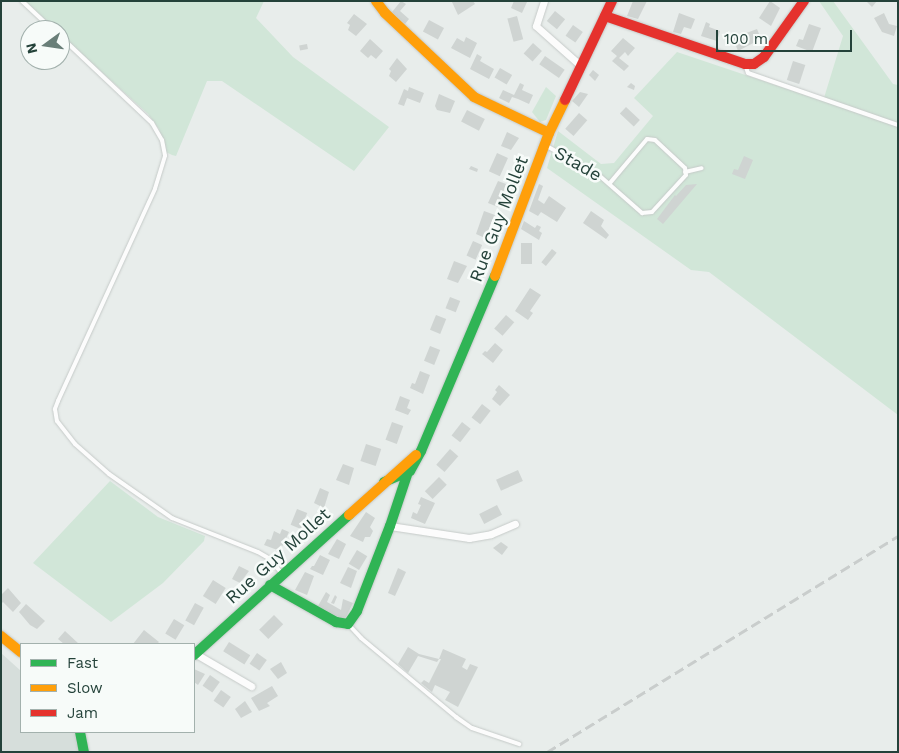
<!DOCTYPE html>
<style>
body{margin:0}
#map{position:relative;width:899px;height:753px;overflow:hidden;background:#e8edeb;font-family:"Work Sans",sans-serif}
div>[style]{position:absolute}
.built>*{inset:0;background:#d6dedb}
.green>*{inset:0;background:#d1e6d8}
.building>*{inset:0;background:#cfd4d2;transform-origin:0 0}
.roads{filter:drop-shadow(0 0 1px #c5cac8) drop-shadow(0 0 1px #c5cac8)}
.lane>*{height:4px;margin:-2px;padding:0 2px;transform-origin:2px;border-radius:2px;background:#fcfcfc}
.street>*{height:7px;margin:-3.5px;padding:0 3.5px;transform-origin:3.5px;border-radius:3.5px;background:#fcfcfc}
.fast>*{height:10px;margin:-5px;padding:0 5px;transform-origin:5px;border-radius:5px;background:#30b455}
.slow>*{height:10px;margin:-5px;padding:0 5px;transform-origin:5px;border-radius:5px;background:#ff9f0a}
.jam>*{height:10px;margin:-5px;padding:0 5px;transform-origin:5px;border-radius:5px;background:#e5322d}
.rail>*{height:2.5px;margin-top:-1.25px;transform-origin:0;background:repeating-linear-gradient(90deg,#c9cdcc 0 10px,transparent 0 15px)}
span{translate:-50% -50%;white-space:nowrap;text-align:center;line-height:1.15;-webkit-text-stroke:5px #f7fbf9;paint-order:stroke}
.street-label{font-size:18px;color:#24423a}
.frame{position:absolute;inset:0;border:2px solid #24423a;pointer-events:none}
.legend{position:absolute;left:20px;top:643px;width:175px;height:90px;box-sizing:border-box;background:#f7fbf9;border:1px solid #a3b1ad;margin:0;padding:6px 9px;list-style:none;font-size:15px;color:#24423a}
.legend li{display:flex;align-items:center;gap:10px;height:25px}
.legend b{width:25px;border:1px solid #a3b1ad}
.north{position:absolute;left:20px;top:20px;width:50px;height:50px;box-sizing:border-box;background:#f7fbf9;border:1px solid #a3b1ad;border-radius:50%;rotate:256deg;font-size:14px;font-weight:700;line-height:20px;text-align:center;color:#24423a}
.north::after{content:'';display:block;margin:auto;width:18px;height:22px;background:#697e78;clip-path:polygon(50% 0,100% 100%,50% 72%,0 100%)}
.scale{position:absolute;left:716px;top:30px;width:136px;height:22px;box-sizing:border-box;border:2px solid #24423a;border-top:0;padding-left:6px;font-size:15px;line-height:18px;white-space:nowrap;color:#24423a;-webkit-text-stroke:4px #f7fbf9;paint-order:stroke}
</style>
<div id="map">
<div class="built">
<div style="clip-path:polygon(1px 653px,21px 671px,21px 732px,77px 732px,84px 752px,1px 752px)"></div>
</div>
<div class="green">
<div style="clip-path:polygon(25px 1px,264px 1px,256px 18px,293px 57px,389px 127px,354px 171px,222px 81px,207px 81px,176px 156px,172px 155px,166px 152px,159px 129px,148px 114px,60px 34px,60px 30px,56px 30px)"></div>
<div style="clip-path:polygon(819px 1px,833px 1px,893px 84px,898px 85px,898px 415px,709px 272px,691px 270px,547px 168px,558px 131px,601px 164px,614px 163px,653px 116px,634px 98px,677px 52px,823px 101px,843px 36px)"></div>
<div style="clip-path:polygon(546px 87px,556px 96px,546px 120px,540px 122px,532px 112px)"></div>
<div style="clip-path:polygon(110px 481px,158px 517px,205px 536px,204px 541px,163px 583px,111px 622px,33px 563px)"></div>
</div>
<div class="building">
<div style="clip-path:polygon(401px 1px,406px 4px,400px 11px,409px 19px,405px 24px,392px 12px)"></div>
<div style="clip-path:polygon(473px 1px,475px 4px,458px 15px,452px 2px)"></div>
<div style="clip-path:polygon(514px 1px,527px 2px,522px 13px,511px 8px)"></div>
<div style="clip-path:polygon(633px 1px,647px 1px,638px 19px,627px 16px)"></div>
<div style="clip-path:polygon(770px 1px,780px 8px,771px 26px,759px 18px)"></div>
<div style="clip-path:polygon(866px 1px,877px 1px,872px 7px)"></div>
<div style="left:555px;top:11px;width:13px;height:13px;rotate:39deg"></div>
<div style="clip-path:polygon(679px 13px,695px 19px,691px 29px,684px 27px,681px 34px,673px 32px)"></div>
<div style="clip-path:polygon(884px 13px,889px 24px,897px 26px,894px 36px,882px 32px,874px 18px)"></div>
<div style="clip-path:polygon(354px 14px,367px 24px,356px 36px,348px 30px,350px 25px,347px 23px)"></div>
<div style="left:517px;top:16px;width:24px;height:10px;rotate:75deg"></div>
<div style="left:429px;top:20px;width:17px;height:13px;rotate:28deg"></div>
<div style="clip-path:polygon(706px 22px,710px 24px,709px 27px,720px 31px,717px 41px,701px 36px)"></div>
<div style="clip-path:polygon(809px 24px,821px 28px,812px 52px,796px 46px,799px 39px,803px 40px)"></div>
<div style="left:573px;top:25px;width:12px;height:13px;rotate:35deg"></div>
<div style="clip-path:polygon(757px 29px,761px 39px,738px 51px,733px 38px)"></div>
<div style="clip-path:polygon(466px 37px,477px 43px,470px 58px,451px 48px,457px 38px,464px 42px)"></div>
<div style="clip-path:polygon(623px 38px,635px 48px,628px 56px,625px 52px,619px 58px,629px 66px,624px 71px,612px 61px,617px 56px,611px 51px)"></div>
<div style="clip-path:polygon(370px 39px,383px 51px,376px 59px,371px 55px,368px 58px,360px 51px)"></div>
<div style="left:533px;top:43px;width:12px;height:14px;rotate:42deg"></div>
<div style="left:307px;top:44px;width:5px;height:8px;rotate:79deg"></div>
<div style="clip-path:polygon(477px 54px,482px 57px,480px 61px,494px 69px,489px 79px,470px 69px)"></div>
<div style="left:545px;top:56px;width:24px;height:10px;rotate:35deg"></div>
<div style="clip-path:polygon(397px 58px,407px 69px,396px 82px,389px 76px,391px 71px,389px 69px)"></div>
<div style="left:793px;top:61px;width:13px;height:20px;rotate:18deg"></div>
<div style="left:500px;top:68px;width:14px;height:11px;rotate:30deg"></div>
<div style="clip-path:polygon(593px 70px,599px 75px,595px 81px,589px 75px)"></div>
<div style="clip-path:polygon(520px 83px,524px 85px,522px 90px,533px 95px,529px 104px,518px 99px,512px 97px,509px 103px,499px 98px,503px 90px,514px 95px)"></div>
<div style="clip-path:polygon(631px 83px,635px 86px,634px 90px,627px 87px)"></div>
<div style="clip-path:polygon(409px 87px,424px 93px,420px 103px,407px 98px,404px 106px,398px 104px,404px 89px,408px 91px)"></div>
<div style="clip-path:polygon(580px 92px,588px 94px,579px 107px,572px 101px)"></div>
<div style="clip-path:polygon(439px 94px,455px 101px,450px 113px,437px 110px,435px 106px)"></div>
<div style="left:626px;top:107px;width:19px;height:9px;rotate:43deg"></div>
<div style="left:467px;top:110px;width:20px;height:13px;rotate:27deg"></div>
<div style="left:579px;top:113px;width:11px;height:21px;rotate:41deg"></div>
<div style="clip-path:polygon(507px 132px,519px 138px,511px 150px,501px 146px)"></div>
<div style="left:497px;top:153px;width:12px;height:20px;rotate:24deg"></div>
<div style="clip-path:polygon(744px 156px,753px 160px,745px 179px,732px 174px,734px 169px,738px 170px)"></div>
<div style="clip-path:polygon(471px 166px,478px 169px,477px 172px,469px 169px)"></div>
<div style="clip-path:polygon(498px 181px,506px 184px,498px 207px,488px 203px)"></div>
<div style="clip-path:polygon(539px 184px,543px 186px,538px 200px,544px 204px,549px 196px,566px 208px,557px 222px,541px 212px,538px 216px,529px 211px)"></div>
<div style="clip-path:polygon(697px 184px,663px 224px,657px 219px,675px 195px,676px 196px,686px 185px)"></div>
<div style="clip-path:polygon(484px 211px,495px 215px,485px 238px,476px 234px)"></div>
<div style="clip-path:polygon(591px 211px,604px 220px,601px 226px,609px 235px,606px 239px,583px 223px)"></div>
<div style="clip-path:polygon(524px 221px,535px 228px,537px 225px,541px 227px,539px 231px,542px 233px,539px 240px,521px 229px)"></div>
<div style="left:473px;top:241px;width:10px;height:16px;rotate:24deg"></div>
<div style="left:521px;top:243px;width:11px;height:21px"></div>
<div style="left:552px;top:249px;width:6px;height:17px;rotate:39deg"></div>
<div style="clip-path:polygon(454px 261px,467px 266px,458px 283px,447px 279px)"></div>
<div style="clip-path:polygon(530px 288px,541px 295px,530px 311px,533px 313px,528px 320px,515px 311px)"></div>
<div style="left:450px;top:297px;width:11px;height:12px;rotate:22deg"></div>
<div style="left:436px;top:315px;width:11px;height:16px;rotate:22deg"></div>
<div style="left:506px;top:315px;width:11px;height:18px;rotate:41deg"></div>
<div style="clip-path:polygon(495px 343px,503px 350px,493px 363px,482px 354px,485px 351px,487px 352px)"></div>
<div style="left:430px;top:346px;width:11px;height:16px;rotate:22deg"></div>
<div style="clip-path:polygon(420px 371px,430px 375px,423px 394px,410px 388px,412px 383px,415px 384px)"></div>
<div style="clip-path:polygon(499px 385px,510px 395px,500px 406px,492px 399px,497px 392px,495px 390px)"></div>
<div style="clip-path:polygon(400px 396px,410px 400px,407px 408px,411px 410px,408px 415px,395px 410px)"></div>
<div style="left:482px;top:404px;width:11px;height:17px;rotate:38deg"></div>
<div style="left:392px;top:422px;width:12px;height:19px;rotate:20deg"></div>
<div style="left:462px;top:422px;width:11px;height:17px;rotate:38deg"></div>
<div style="left:366px;top:444px;width:16px;height:18px;rotate:18deg"></div>
<div style="left:450px;top:449px;width:11px;height:21px;rotate:41deg"></div>
<div style="clip-path:polygon(343px 464px,354px 468px,349px 485px,336px 480px)"></div>
<div style="left:518px;top:470px;width:12px;height:24px;rotate:66deg"></div>
<div style="left:439px;top:477px;width:11px;height:20px;rotate:45deg"></div>
<div style="clip-path:polygon(320px 488px,329px 492px,324px 508px,314px 503px)"></div>
<div style="clip-path:polygon(421px 497px,435px 503px,425px 524px,411px 518px,413px 512px,417px 514px,421px 505px,418px 504px)"></div>
<div style="left:497px;top:505px;width:11px;height:20px;rotate:63deg"></div>
<div style="left:297px;top:509px;width:11px;height:17px;rotate:22deg"></div>
<div style="clip-path:polygon(366px 512px,375px 518px,370px 527px,373px 531px,370px 537px,365px 537px,363px 542px,350px 536px)"></div>
<div style="clip-path:polygon(282px 529px,289px 532px,280px 551px,264px 545px,267px 539px,271px 540px,274px 531px,280px 534px)"></div>
<div style="clip-path:polygon(337px 539px,346px 544px,339px 559px,328px 554px)"></div>
<div style="clip-path:polygon(501px 542px,508px 547px,502px 555px,493px 548px)"></div>
<div style="left:357px;top:550px;width:12px;height:16px;rotate:31deg"></div>
<div style="clip-path:polygon(320px 555px,330px 560px,323px 575px,310px 569px,312px 566px,314px 566px)"></div>
<div style="clip-path:polygon(239px 566px,249px 571px,240px 583px,232px 579px)"></div>
<div style="clip-path:polygon(348px 567px,357px 571px,351px 588px,340px 583px)"></div>
<div style="clip-path:polygon(398px 568px,406px 572px,395px 596px,388px 593px)"></div>
<div style="clip-path:polygon(305px 572px,314px 576px,307px 595px,295px 590px)"></div>
<div style="left:213px;top:580px;width:15px;height:19px;rotate:32deg"></div>
<div style="clip-path:polygon(8px 588px,21px 603px,13px 612px,3px 602px,1px 604px,1px 595px)"></div>
<div style="clip-path:polygon(326px 592px,330px 595px,327px 602px,341px 610px,343px 599px,353px 603px,346px 617px,342px 619px,318px 606px)"></div>
<div style="clip-path:polygon(335px 595px,337px 597px,334px 604px,331px 603px)"></div>
<div style="left:195px;top:603px;width:10px;height:20px;rotate:29deg"></div>
<div style="clip-path:polygon(26px 604px,45px 621px,37px 629px,30px 625px,19px 612px)"></div>
<div style="left:274px;top:615px;width:13px;height:21px;rotate:45deg"></div>
<div style="left:174px;top:619px;width:12px;height:17px;rotate:31deg"></div>
<div style="clip-path:polygon(144px 630px,159px 642px,157px 644px,133px 644px)"></div>
<div style="clip-path:polygon(65px 631px,79px 644px,64px 644px,58px 639px)"></div>
<div style="left:229px;top:642px;width:25px;height:11px;rotate:32deg"></div>
<div style="clip-path:polygon(408px 647px,419px 654px,439px 659px,437px 662px,418px 656px,408px 673px,398px 664px)"></div>
<div style="clip-path:polygon(443px 649px,466px 659px,462px 667px,467px 670px,470px 664px,478px 667px,458px 707px,445px 700px,450px 692px,435px 685px,432px 692px,421px 683px,424px 680px,429px 683px,441px 659px,439px 659px)"></div>
<div style="left:257px;top:653px;width:12px;height:13px;rotate:35deg"></div>
<div style="clip-path:polygon(281px 662px,287px 673px,278px 679px,270px 669px)"></div>
<div style="clip-path:polygon(194px 669px,205px 674px,198px 685px,194px 682px)"></div>
<div style="left:210px;top:675px;width:12px;height:13px;rotate:35deg"></div>
<div style="clip-path:polygon(272px 686px,278px 696px,267px 703px,270px 706px,259px 711px,251px 698px)"></div>
<div style="left:221px;top:690px;width:12px;height:13px;rotate:35deg"></div>
<div style="clip-path:polygon(245px 701px,252px 712px,241px 718px,235px 709px)"></div>
</div>
<div class="roads">
<div class="lane">
<div style="left:22px;top:1px;width:42px;rotate:43.1deg"></div>
<div style="left:60px;top:36px;width:127px;rotate:43.4deg"></div>
<div style="left:152px;top:123px;width:20px;rotate:60deg"></div>
<div style="left:162px;top:140px;width:16px;rotate:79deg"></div>
<div style="left:165px;top:156px;width:34px;rotate:107deg"></div>
<div style="left:155px;top:189px;width:233px;rotate:114.6deg"></div>
<div style="left:58px;top:401px;width:9px;rotate:111deg"></div>
<div style="left:55px;top:409px;width:12px;rotate:81deg"></div>
<div style="left:57px;top:421px;width:29px;rotate:52deg"></div>
<div style="left:75px;top:444px;width:45px;rotate:41.4deg"></div>
<div style="left:109px;top:474px;width:77px;rotate:34.9deg"></div>
<div style="left:172px;top:518px;width:92px;rotate:21.6deg"></div>
<div style="left:258px;top:552px;width:14px;rotate:30deg"></div>
<div style="left:270px;top:559px;width:19px;rotate:51deg"></div>
<div style="left:745px;top:64px;width:9px;rotate:72deg"></div>
<div style="left:748px;top:73px;width:159px;rotate:19.1deg"></div>
<div style="left:545px;top:145px;width:64px;rotate:29.7deg"></div>
<div style="left:601px;top:177px;width:55px;rotate:41.3deg"></div>
<div style="left:642px;top:213px;width:10px;rotate:-6deg"></div>
<div style="left:652px;top:212px;width:50px;rotate:-47.4deg"></div>
<div style="left:686px;top:175px;width:7px;rotate:-98deg"></div>
<div style="left:685px;top:168px;width:41px;rotate:-137deg"></div>
<div style="left:655px;top:140px;width:8px;rotate:-173deg"></div>
<div style="left:647px;top:139px;width:57px;rotate:130.1deg"></div>
<div style="left:685px;top:172px;width:17px;rotate:-13deg"></div>
<div style="left:349px;top:625px;width:18px;rotate:47deg"></div>
<div style="left:361px;top:638px;width:124px;rotate:39.7deg"></div>
<div style="left:456px;top:717px;width:19px;rotate:35deg"></div>
<div style="left:472px;top:728px;width:50px;rotate:18.8deg"></div>
</div>
<div class="street">
<div style="left:544px;top:1px;width:26px;rotate:108deg"></div>
<div style="left:536px;top:26px;width:60px;rotate:41.6deg"></div>
<div style="left:390px;top:526px;width:80px;rotate:8.6deg"></div>
<div style="left:469px;top:538px;width:22px;rotate:-10deg"></div>
<div style="left:491px;top:534px;width:26px;rotate:-23deg"></div>
<div style="left:196px;top:654px;width:64px;rotate:30.2deg"></div>
</div>
<div class="fast">
<div style="left:384px;top:482px;width:28px;rotate:-23deg"></div>
<div style="left:410px;top:471px;width:23px;rotate:-61deg"></div>
<div style="left:421px;top:451px;width:190px;rotate:-67.1deg"></div>
<div style="left:270px;top:585px;width:76px;rotate:29.3deg"></div>
<div style="left:336px;top:622px;width:12px;rotate:9deg"></div>
<div style="left:348px;top:624px;width:16px;rotate:-55deg"></div>
<div style="left:357px;top:611px;width:91px;rotate:-68.8deg"></div>
<div style="left:390px;top:526px;width:60px;rotate:-71.6deg"></div>
<div style="left:194px;top:655px;width:209px;rotate:-42.1deg"></div>
<div style="left:80px;top:732px;width:20px;rotate:79deg"></div>
</div>
<div class="slow">
<div style="left:376px;top:1px;width:15px;rotate:53deg"></div>
<div style="left:385px;top:13px;width:122px;rotate:43.3deg"></div>
<div style="left:474px;top:97px;width:83px;rotate:25.6deg"></div>
<div style="left:495px;top:276px;width:153px;rotate:-69.3deg"></div>
<div style="left:549px;top:133px;width:37px;rotate:-64deg"></div>
<div style="left:349px;top:515px;width:90px;rotate:-41.8deg"></div>
<div style="left:1px;top:636px;width:26px;rotate:39deg"></div>
</div>
<div class="jam">
<div style="left:605px;top:16px;width:148px;rotate:18.9deg"></div>
<div style="left:745px;top:64px;width:9px"></div>
<div style="left:754px;top:64px;width:12px;rotate:-35deg"></div>
<div style="left:764px;top:57px;width:69px;rotate:-54.5deg"></div>
<div style="left:565px;top:100px;width:110px;rotate:-64.6deg"></div>
</div>
</div>
<div class="rail">
<div style="left:547px;top:752px;width:412px;rotate:-31.6deg"></div>
</div>
<div class="street-label">
<span style="left:578px;top:164px;rotate:30deg">Stade</span>
<span style="left:499px;top:219px;rotate:-69deg">Rue Guy Mollet</span>
<span style="left:278px;top:556px;rotate:-42deg">Rue Guy Mollet</span>
</div>
<div class="frame"></div>
<ul class="legend">
<li><b style="height:6px;background:#30b455"></b>Fast</li>
<li><b style="height:6px;background:#ff9f0a"></b>Slow</li>
<li><b style="height:6px;background:#e5322d"></b>Jam</li>
</ul>
<div class="north">N</div>
<div class="scale">100 m</div>
</div>
